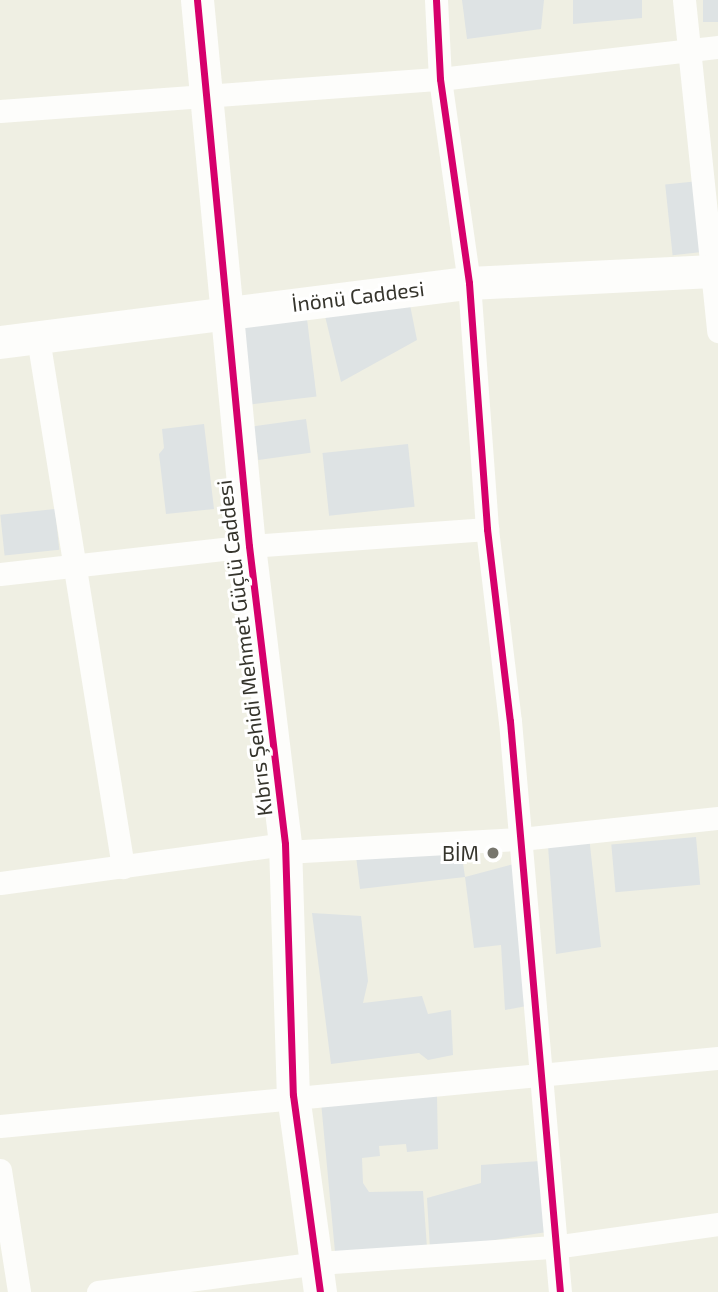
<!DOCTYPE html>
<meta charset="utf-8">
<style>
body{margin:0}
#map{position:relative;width:718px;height:1292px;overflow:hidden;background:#efefe3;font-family:"Exo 2",sans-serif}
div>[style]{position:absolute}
.building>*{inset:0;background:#dee3e4;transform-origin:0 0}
.street>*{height:23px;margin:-11.5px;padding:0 11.5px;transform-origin:11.5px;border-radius:11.5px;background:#fdfdfb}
.secondary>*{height:33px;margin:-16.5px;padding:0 16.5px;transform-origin:16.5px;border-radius:16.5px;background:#fdfdfb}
.cycleway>*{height:7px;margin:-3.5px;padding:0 3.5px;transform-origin:3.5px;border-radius:3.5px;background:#d6006c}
.dots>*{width:19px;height:19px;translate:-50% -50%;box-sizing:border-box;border:4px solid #fff;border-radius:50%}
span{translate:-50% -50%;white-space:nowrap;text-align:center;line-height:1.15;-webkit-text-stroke:6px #fff;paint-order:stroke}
.street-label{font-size:21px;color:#36352d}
.poi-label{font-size:21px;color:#36352d}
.right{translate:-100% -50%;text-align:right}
</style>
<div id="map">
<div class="building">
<div style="clip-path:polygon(462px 0,544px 0,541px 29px,467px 39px)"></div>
<div style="clip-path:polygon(573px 0,642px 0,642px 18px,573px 24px)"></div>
<div style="left:703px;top:0;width:15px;height:22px"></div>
<div style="left:699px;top:181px;width:71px;height:34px;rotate:84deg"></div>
<div style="clip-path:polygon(409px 300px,417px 340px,341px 382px,324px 312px)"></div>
<div style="left:307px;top:319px;width:78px;height:66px;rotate:83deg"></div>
<div style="left:306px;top:419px;width:34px;height:53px;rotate:82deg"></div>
<div style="clip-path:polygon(204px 424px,214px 509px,166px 514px,159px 454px,164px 448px,162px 429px)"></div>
<div style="left:408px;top:444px;width:63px;height:86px;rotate:84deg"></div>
<div style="left:55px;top:509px;width:41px;height:55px;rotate:84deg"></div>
<div style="clip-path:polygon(589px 836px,601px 947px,556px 954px,548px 846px)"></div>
<div style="left:696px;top:837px;width:48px;height:85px;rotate:85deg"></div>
<div style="clip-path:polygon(460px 842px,465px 877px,360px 889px,355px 848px)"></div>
<div style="clip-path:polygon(514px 864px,532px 1005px,505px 1010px,501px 945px,474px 948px,465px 877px)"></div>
<div style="clip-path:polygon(312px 913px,361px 916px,368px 981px,363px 1003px,422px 996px,428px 1014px,451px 1010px,453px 1055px,428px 1060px,419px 1053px,331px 1064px)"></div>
<div style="clip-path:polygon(437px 1096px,438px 1149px,407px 1152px,406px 1144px,379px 1146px,380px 1156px,362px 1158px,363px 1183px,369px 1192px,423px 1191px,427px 1248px,335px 1252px,321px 1102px)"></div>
<div style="clip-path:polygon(541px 1161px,547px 1232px,430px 1250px,427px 1198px,481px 1183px,481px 1165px)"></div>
</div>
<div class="street">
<div style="left:436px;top:0;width:79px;rotate:87.1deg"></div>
<div style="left:440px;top:79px;width:206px;rotate:81.9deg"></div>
<div style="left:469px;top:283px;width:247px;rotate:85.8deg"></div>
<div style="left:487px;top:529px;width:193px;rotate:83.2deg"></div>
<div style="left:510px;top:721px;width:573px;rotate:85deg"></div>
<div style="left:684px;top:0;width:333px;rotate:84.1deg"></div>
<div style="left:0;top:111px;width:441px;rotate:-4.2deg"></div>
<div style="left:440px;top:79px;width:280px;rotate:-6.6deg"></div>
<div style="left:38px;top:338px;width:536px;rotate:80.87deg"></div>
<div style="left:0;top:574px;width:251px;rotate:-6.4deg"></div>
<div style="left:249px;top:546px;width:239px;rotate:-4.1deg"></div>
<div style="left:285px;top:852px;width:236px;rotate:-3.2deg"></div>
<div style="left:521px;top:839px;width:198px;rotate:-6.1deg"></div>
<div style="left:0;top:883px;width:288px;rotate:-7.8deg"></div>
<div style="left:0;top:1126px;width:721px;rotate:-5.41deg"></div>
<div style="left:0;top:1170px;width:123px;rotate:81.1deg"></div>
<div style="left:98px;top:1292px;width:222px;rotate:-7.5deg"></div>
<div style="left:318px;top:1263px;width:237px;rotate:-3.9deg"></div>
<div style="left:554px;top:1247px;width:166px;rotate:-8deg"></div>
</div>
<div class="secondary">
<div style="left:197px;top:0;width:548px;rotate:84.56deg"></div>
<div style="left:249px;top:546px;width:300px;rotate:83.1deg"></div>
<div style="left:285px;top:844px;width:251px;rotate:88.2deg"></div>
<div style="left:293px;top:1095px;width:199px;rotate:82.2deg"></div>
<div style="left:0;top:342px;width:473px;rotate:-7.2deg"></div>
<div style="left:469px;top:283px;width:249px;rotate:-2.8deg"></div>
</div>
<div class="cycleway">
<div style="left:197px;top:0;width:548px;rotate:84.56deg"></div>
<div style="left:249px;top:546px;width:300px;rotate:83.1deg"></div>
<div style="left:285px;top:844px;width:251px;rotate:88.2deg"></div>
<div style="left:293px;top:1095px;width:199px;rotate:82.2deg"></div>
<div style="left:436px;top:0;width:79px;rotate:87.1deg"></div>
<div style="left:440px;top:79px;width:206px;rotate:81.9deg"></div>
<div style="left:469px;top:283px;width:247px;rotate:85.8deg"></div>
<div style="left:487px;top:529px;width:193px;rotate:83.2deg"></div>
<div style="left:510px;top:721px;width:573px;rotate:85deg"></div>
</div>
<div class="dots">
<div style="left:493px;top:853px;background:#77766d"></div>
</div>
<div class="street-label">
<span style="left:358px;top:296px;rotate:-7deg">İnönü Caddesi</span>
<span style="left:244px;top:648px;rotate:-97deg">Kıbrıs Şehidi Mehmet Güçlü Caddesi</span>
</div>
<div class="poi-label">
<span class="right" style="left:479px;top:853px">BİM</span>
</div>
</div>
